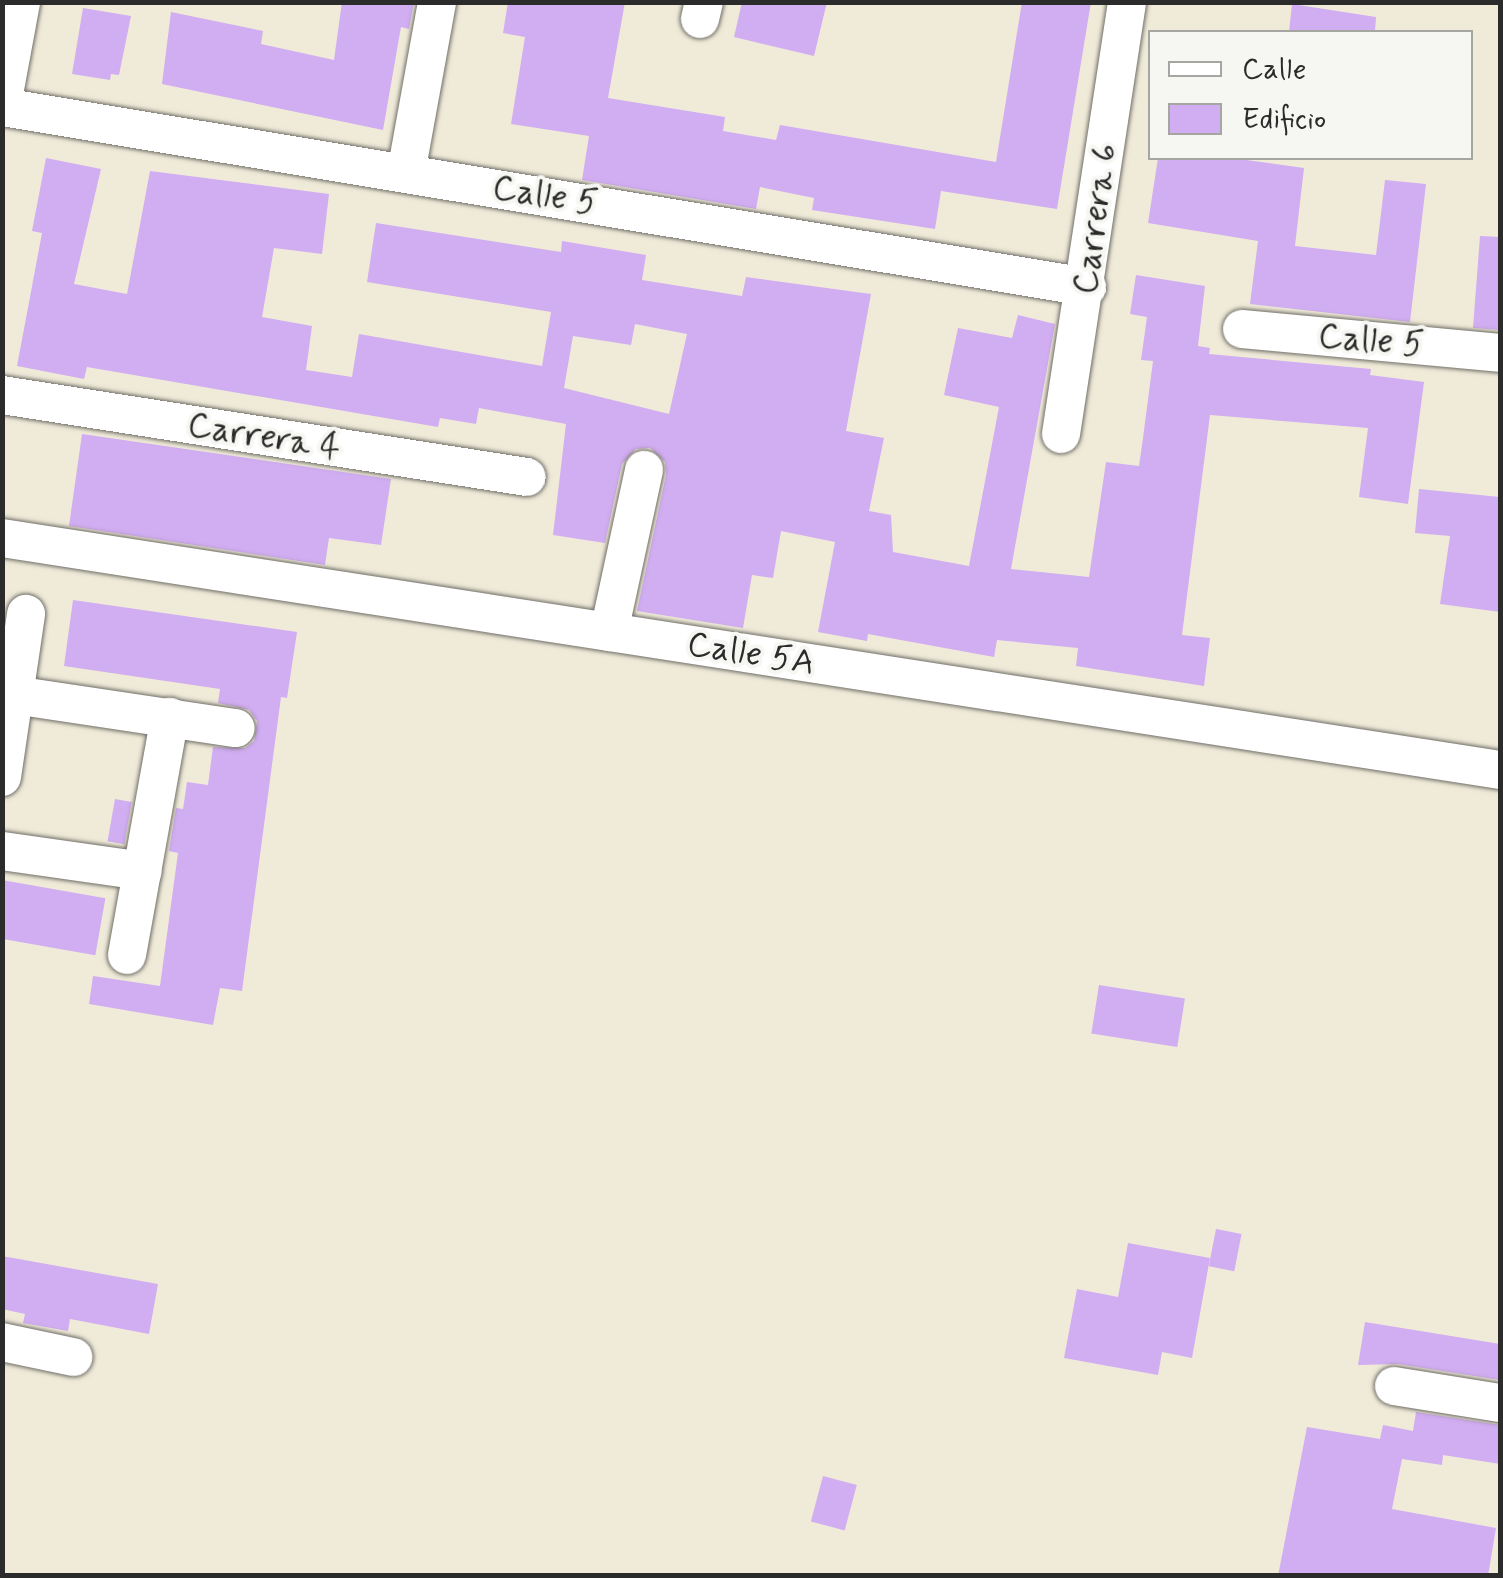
<!DOCTYPE html>
<style>
body{margin:0}
#map{position:relative;width:1503px;height:1578px;overflow:hidden;background:#f0ebd9;font-family:Mynerve,sans-serif}
div>[style]{position:absolute}
.building>*{inset:0;background:#d1adf1;transform-origin:0 0}
.roads{filter:drop-shadow(0 0 2px #706e68) drop-shadow(0 0 2px #706e68)}
.minor>*{height:38px;margin:-19px;padding:0 19px;transform-origin:19px;border-radius:19px;background:#fff}
span{translate:-50% -50%;white-space:nowrap;text-align:center;line-height:1.15;-webkit-text-stroke:8px #f6f6f2;paint-order:stroke}
.street-label{font-size:35px;color:#2b2b2b}
.frame{position:absolute;inset:0;border:5px solid #2b2b2b;pointer-events:none}
.legend{position:absolute;left:1148px;top:30px;width:325px;height:130px;box-sizing:border-box;background:#f6f6f2;border:2px solid #a5a5a2;margin:0;padding:12px 18px;list-style:none;font-size:30px;color:#2b2b2b}
.legend li{display:flex;align-items:center;gap:20px;height:50px}
.legend b{width:50px;border:2px solid #a5a5a2}
</style>
<div id="map">
<div class="building">
<div style="clip-path:polygon(342px 2px,414px 2px,409px 29px,401px 27px,383px 130px,162px 84px,171px 12px,263px 31px,261px 44px,334px 60px)"></div>
<div style="clip-path:polygon(508px 2px,625px 2px,608px 98px,725px 117px,723px 131px,776px 140px,780px 125px,996px 162px,1022px 2px,1091px 2px,1057px 209px,941px 191px,935px 229px,812px 210px,814px 198px,760px 187px,756px 209px,582px 180px,589px 136px,511px 124px,525px 37px,503px 33px)"></div>
<div style="clip-path:polygon(742px 2px,827px 2px,814px 56px,734px 37px)"></div>
<div style="clip-path:polygon(1292px 4px,1376px 17px,1375px 32px,1289px 32px)"></div>
<div style="clip-path:polygon(83px 8px,131px 16px,119px 75px,111px 74px,110px 80px,72px 74px)"></div>
<div style="clip-path:polygon(evenodd,46px 158px,101px 169px,74px 284px,127px 294px,150px 171px,329px 194px,322px 254px,274px 248px,262px 317px,312px 326px,306px 370px,352px 377px,359px 334px,542px 366px,551px 312px,367px 282px,376px 223px,561px 252px,562px 241px,646px 255px,642px 280px,742px 296px,746px 277px,871px 294px,846px 431px,884px 438px,869px 511px,891px 515px,893px 552px,969px 566px,999px 407px,944px 395px,958px 328px,1012px 338px,1018px 315px,1055px 324px,1011px 569px,1089px 577px,1106px 462px,1139px 466px,1143px 438px,1153px 361px,1141px 360px,1147px 317px,1130px 314px,1136px 275px,1205px 286px,1198px 346px,1210px 348px,1209px 354px,1371px 369px,1370px 375px,1424px 382px,1408px 504px,1359px 497px,1368px 428px,1210px 415px,1182px 635px,1210px 638px,1204px 686px,1076px 666px,1078px 648px,997px 640px,994px 657px,868px 634px,867px 641px,818px 632px,835px 542px,781px 531px,773px 578px,752px 575px,743px 628px,637px 611px,666px 475px,665px 462px,650px 448px,636px 449px,622px 464px,605px 543px,553px 535px,566px 424px,479px 408px,476px 424px,440px 418px,438px 427px,87px 367px,84px 379px,17px 366px,42px 233px,32px 231px,46px 158px,635px 324px,687px 334px,669px 414px,564px 388px,573px 336px,631px 345px,635px 324px)"></div>
<div style="clip-path:polygon(1158px 158px,1232px 158px,1304px 168px,1295px 246px,1376px 255px,1385px 180px,1426px 184px,1410px 322px,1250px 304px,1258px 241px,1148px 223px)"></div>
<div style="clip-path:polygon(1480px 236px,1500px 237px,1500px 330px,1473px 328px)"></div>
<div style="clip-path:polygon(82px 434px,391px 479px,381px 545px,329px 538px,325px 565px,69px 526px)"></div>
<div style="clip-path:polygon(1419px 489px,1500px 497px,1500px 612px,1440px 604px,1450px 536px,1415px 533px)"></div>
<div style="clip-path:polygon(73px 600px,297px 632px,287px 698px,281px 697px,242px 991px,220px 988px,213px 1025px,89px 1004px,93px 976px,160px 986px,178px 853px,169px 851px,176px 808px,183px 809px,187px 782px,208px 785px,213px 747px,245px 748px,254px 741px,257px 721px,249px 710px,218px 703px,220px 689px,64px 666px)"></div>
<div style="left:115px;top:799px;width:17px;height:43px;rotate:10deg"></div>
<div style="left:2px;top:880px;width:105px;height:58px;rotate:10deg"></div>
<div style="left:1099px;top:985px;width:87px;height:49px;rotate:9deg"></div>
<div style="left:1216px;top:1229px;width:26px;height:38px;rotate:11deg"></div>
<div style="clip-path:polygon(1128px 1243px,1210px 1258px,1192px 1358px,1162px 1352px,1158px 1375px,1064px 1358px,1077px 1289px,1118px 1297px)"></div>
<div style="clip-path:polygon(2px 1256px,158px 1284px,149px 1334px,70px 1319px,68px 1331px,23px 1323px,25px 1314px,2px 1309px)"></div>
<div style="clip-path:polygon(1365px 1322px,1500px 1344px,1500px 1380px,1398px 1364px,1358px 1365px)"></div>
<div style="clip-path:polygon(1416px 1412px,1500px 1425px,1500px 1464px,1443px 1455px,1442px 1465px,1402px 1459px,1392px 1509px,1496px 1528px,1488px 1576px,1278px 1576px,1307px 1427px,1380px 1439px,1383px 1425px,1413px 1431px)"></div>
<div style="left:823px;top:1476px;width:35px;height:47px;rotate:15deg"></div>
</div>
<div class="roads">
<div class="minor">
<div style="left:700px;top:19px;width:17px;rotate:-77deg"></div>
<div style="left:2px;top:105px;width:105px;rotate:-79.5deg"></div>
<div style="left:2px;top:107px;width:1100px;rotate:9.42deg"></div>
<div style="left:406px;top:173px;width:174px;rotate:-79.7deg"></div>
<div style="left:1242px;top:329px;width:259px;rotate:5.3deg"></div>
<div style="left:2px;top:395px;width:531px;rotate:8.88deg"></div>
<div style="left:1061px;top:434px;width:437px;rotate:-81.3deg"></div>
<div style="left:2px;top:538px;width:1516px;rotate:8.8deg"></div>
<div style="left:609px;top:632px;width:166px;rotate:-77.8deg"></div>
<div style="left:14px;top:695px;width:224px;rotate:8.5deg"></div>
<div style="left:2px;top:777px;width:165px;rotate:-81.6deg"></div>
<div style="left:2px;top:851px;width:142px;rotate:8.1deg"></div>
<div style="left:127px;top:955px;width:242px;rotate:-79.8deg"></div>
<div style="left:2px;top:1342px;width:73px;rotate:11.9deg"></div>
<div style="left:1394px;top:1386px;width:107px;rotate:9.1deg"></div>
</div>
</div>
<div class="street-label">
<span style="left:545px;top:196px;rotate:9deg">Calle 5</span>
<span style="left:1096px;top:219px;rotate:-82deg">Carrera 6</span>
<span style="left:1371px;top:341px;rotate:5deg">Calle 5</span>
<span style="left:264px;top:437px;rotate:9deg">Carrera 4</span>
<span style="left:751px;top:654px;rotate:9deg">Calle 5A</span>
</div>
<div class="frame"></div>
<ul class="legend">
<li><b style="height:12px;background:#fff"></b>Calle</li>
<li><b style="height:28px;background:#d1adf1"></b>Edificio</li>
</ul>
</div>
